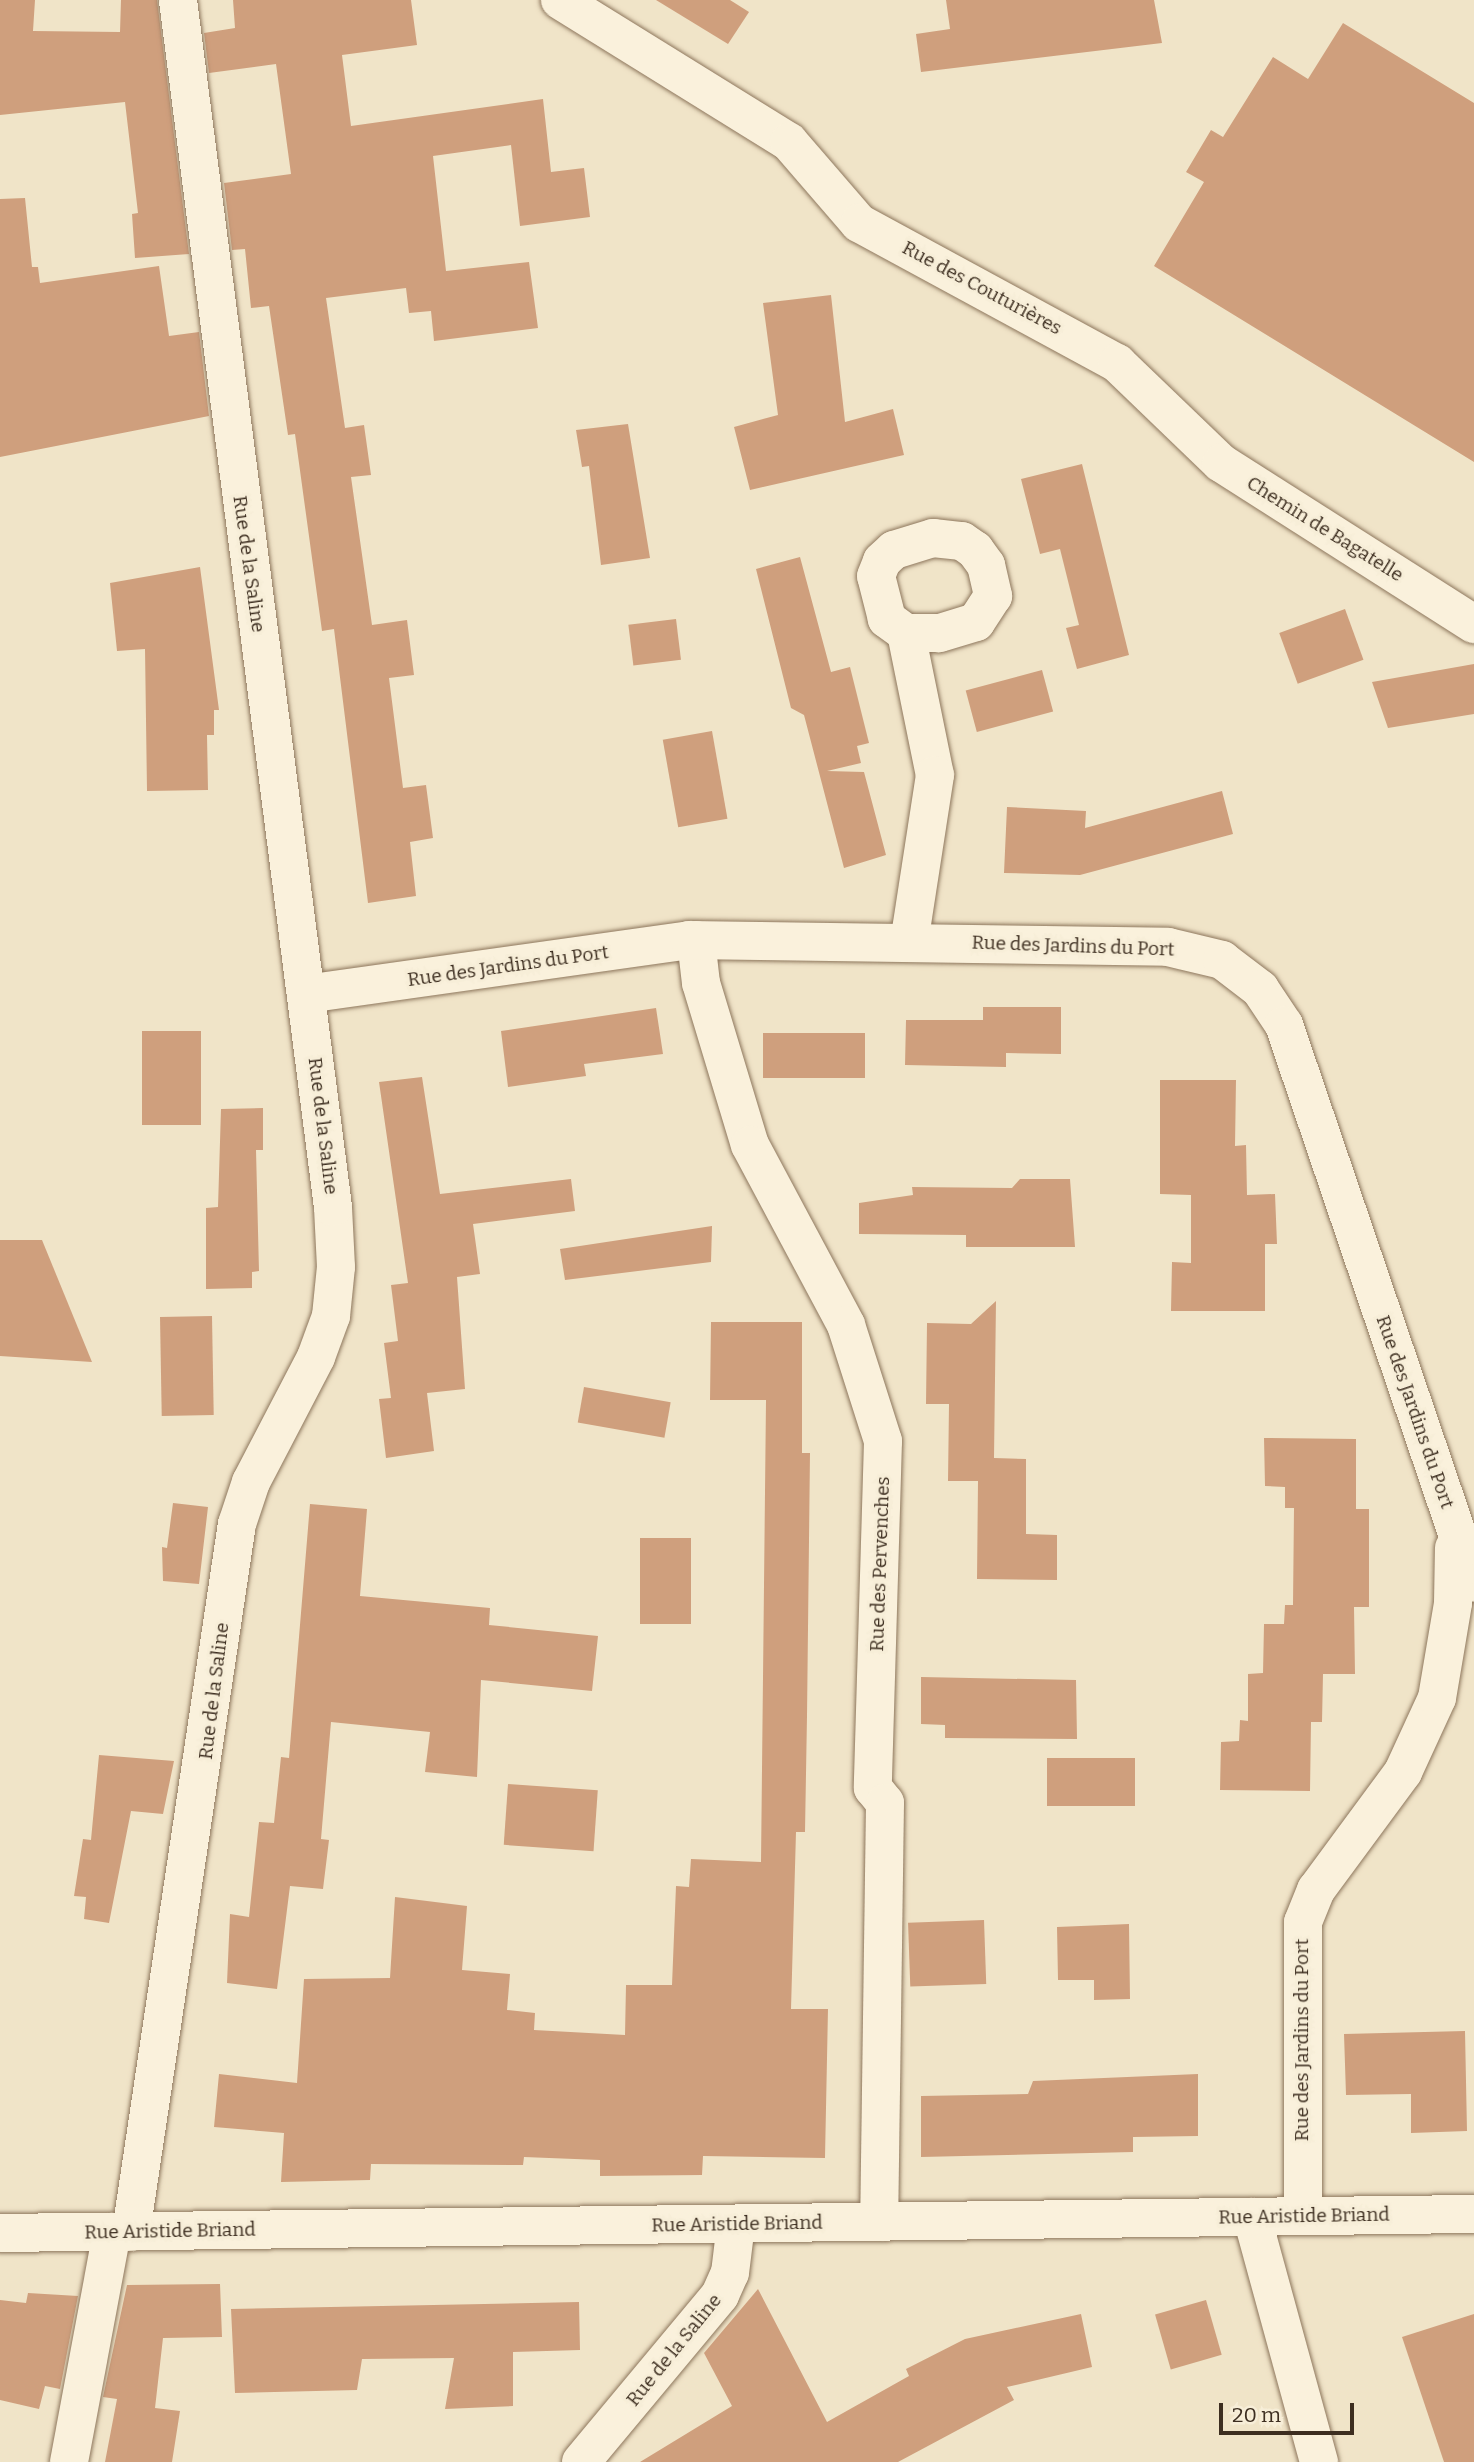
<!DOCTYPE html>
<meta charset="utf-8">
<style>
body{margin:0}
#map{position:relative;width:1474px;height:2462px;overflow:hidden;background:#f0e4c8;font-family:Bitter,serif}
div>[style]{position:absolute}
.building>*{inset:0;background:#cf9f7d;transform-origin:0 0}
.roads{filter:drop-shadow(0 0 2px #8d765c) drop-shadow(0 0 2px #8d765c)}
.street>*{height:38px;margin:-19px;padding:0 19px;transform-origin:19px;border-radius:19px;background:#faf1dc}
.secondary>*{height:38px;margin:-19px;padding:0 19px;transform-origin:19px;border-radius:19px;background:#faf1dc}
span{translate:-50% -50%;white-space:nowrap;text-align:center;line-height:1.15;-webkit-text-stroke:6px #f7eed8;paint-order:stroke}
.street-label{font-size:19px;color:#3d2e20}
.scale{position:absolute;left:1219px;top:2403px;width:135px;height:32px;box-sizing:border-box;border:4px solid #3d2e20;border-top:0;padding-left:9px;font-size:21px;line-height:24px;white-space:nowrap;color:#3d2e20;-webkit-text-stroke:5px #f7eed8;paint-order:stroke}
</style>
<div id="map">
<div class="building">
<div style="clip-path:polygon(0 0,35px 0,33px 31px,120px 32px,121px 0,157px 0,189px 254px,135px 258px,132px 214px,138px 213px,125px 102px,0 115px)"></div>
<div style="clip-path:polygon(233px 0,411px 0,417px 45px,342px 55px,351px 126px,543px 99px,551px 172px,584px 168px,590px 217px,520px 226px,511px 145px,433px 156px,446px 271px,529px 262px,538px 328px,434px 341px,431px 311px,409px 313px,406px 288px,326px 298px,345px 428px,364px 425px,371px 475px,351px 477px,372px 625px,407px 620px,414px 675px,389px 678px,403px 788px,426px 785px,433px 838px,410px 842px,416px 896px,368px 903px,334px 629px,322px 631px,295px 434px,288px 435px,269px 306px,251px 308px,245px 249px,232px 250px,224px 183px,291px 174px,276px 64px,209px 73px,204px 33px,235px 28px)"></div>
<div style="clip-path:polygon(656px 0,730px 0,749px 12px,728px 44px)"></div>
<div style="clip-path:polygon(946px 0,1154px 0,1162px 43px,921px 72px,916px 34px,950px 29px)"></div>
<div style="clip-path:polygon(1343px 23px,1474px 103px,1474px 462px,1154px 266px,1204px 182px,1186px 172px,1211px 130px,1223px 137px,1273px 57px,1308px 79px)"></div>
<div style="clip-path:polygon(25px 198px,32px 267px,38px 267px,40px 283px,159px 266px,169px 336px,199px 332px,209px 416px,0 457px,0 199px)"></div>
<div style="clip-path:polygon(831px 295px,845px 422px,893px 409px,904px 455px,750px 490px,734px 427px,778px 415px,763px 303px)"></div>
<div style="clip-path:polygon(628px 424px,650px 558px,601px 565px,589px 466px,582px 467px,576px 430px)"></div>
<div style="clip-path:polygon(1082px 464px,1129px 655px,1077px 669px,1066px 628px,1079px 625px,1060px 549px,1040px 554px,1021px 479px)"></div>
<div style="clip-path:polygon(800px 557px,831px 672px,850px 667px,869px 743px,857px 746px,861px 763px,827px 771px,864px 772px,886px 855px,844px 868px,804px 715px,791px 708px,756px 569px)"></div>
<div style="clip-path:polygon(200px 567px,219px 710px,214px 710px,214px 735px,207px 735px,208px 790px,147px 791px,145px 649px,117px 651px,110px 583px)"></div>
<div style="left:1345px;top:609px;width:54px;height:70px;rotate:70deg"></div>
<div style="left:676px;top:619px;width:41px;height:48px;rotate:83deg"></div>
<div style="clip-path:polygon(1474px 664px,1474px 714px,1388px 728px,1372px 682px)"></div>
<div style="left:1042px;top:670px;width:43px;height:79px;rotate:75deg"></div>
<div style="left:712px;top:731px;width:89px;height:50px;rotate:80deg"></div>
<div style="clip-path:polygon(1222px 791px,1233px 834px,1080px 875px,1004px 873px,1007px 807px,1086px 811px,1085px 828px)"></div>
<div style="clip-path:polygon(983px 1007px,1061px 1007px,1061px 1054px,1006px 1053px,1006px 1067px,905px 1065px,906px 1020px,983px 1020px)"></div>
<div style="clip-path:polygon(656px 1008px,663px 1054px,584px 1064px,586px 1076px,508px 1087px,501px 1031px)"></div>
<div style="left:201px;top:1031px;width:94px;height:59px;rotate:90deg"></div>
<div style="left:763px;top:1033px;width:102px;height:45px"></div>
<div style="clip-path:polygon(422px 1077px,440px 1194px,571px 1179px,575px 1211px,473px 1224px,480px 1274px,457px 1277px,465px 1389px,427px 1393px,434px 1451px,386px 1458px,379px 1399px,391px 1398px,384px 1343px,398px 1341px,391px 1285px,408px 1283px,379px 1082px)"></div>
<div style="clip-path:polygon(1160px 1080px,1236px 1080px,1235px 1146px,1246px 1145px,1247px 1195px,1275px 1194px,1277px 1244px,1265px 1244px,1265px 1311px,1171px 1311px,1172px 1262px,1191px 1263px,1191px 1195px,1160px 1194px)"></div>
<div style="clip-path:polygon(263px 1108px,263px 1150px,256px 1150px,259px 1271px,252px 1272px,252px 1288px,206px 1289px,206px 1208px,218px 1207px,221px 1109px)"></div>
<div style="clip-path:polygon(1020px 1179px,1070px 1179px,1075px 1247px,966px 1247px,966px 1235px,859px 1234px,859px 1203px,913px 1195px,912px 1187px,1012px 1188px)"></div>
<div style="clip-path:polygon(712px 1226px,711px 1262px,565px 1280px,560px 1249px)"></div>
<div style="clip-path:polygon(0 1240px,42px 1240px,92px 1362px,0 1356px)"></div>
<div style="clip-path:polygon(996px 1301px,994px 1458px,1026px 1459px,1026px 1534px,1057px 1535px,1057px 1580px,977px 1579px,978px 1481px,948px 1481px,949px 1404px,926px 1404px,927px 1323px,971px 1324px)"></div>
<div style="left:212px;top:1316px;width:99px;height:52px;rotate:89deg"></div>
<div style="clip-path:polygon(711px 1322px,802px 1322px,802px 1453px,810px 1453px,807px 1716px,805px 1832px,796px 1832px,791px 2009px,828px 2009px,825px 2158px,703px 2156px,702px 2175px,600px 2176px,600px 2160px,524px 2157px,523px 2165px,371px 2164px,370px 2180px,281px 2182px,284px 2133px,214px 2127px,219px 2074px,297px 2083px,304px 1979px,390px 1978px,395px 1897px,467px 1906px,462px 1970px,510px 1974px,507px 2010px,535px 2013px,534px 2030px,625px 2035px,626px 1985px,672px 1985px,676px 1886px,689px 1887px,691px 1859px,761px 1862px,766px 1400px,710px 1400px)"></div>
<div style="left:584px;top:1387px;width:88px;height:36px;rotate:10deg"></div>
<div style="clip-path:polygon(1264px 1438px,1356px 1439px,1356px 1509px,1369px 1509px,1369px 1607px,1354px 1607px,1355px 1674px,1323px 1674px,1322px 1722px,1311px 1722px,1310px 1791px,1220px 1790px,1221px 1742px,1239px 1741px,1240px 1720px,1248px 1721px,1248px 1674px,1263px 1673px,1264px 1624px,1284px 1624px,1285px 1605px,1293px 1605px,1294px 1508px,1285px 1508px,1285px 1487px,1265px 1486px)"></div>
<div style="clip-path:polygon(173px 1503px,208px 1507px,199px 1584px,163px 1581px,162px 1547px,167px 1548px)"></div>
<div style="clip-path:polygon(310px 1504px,367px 1509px,360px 1596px,490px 1608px,489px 1625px,598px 1636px,592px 1691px,481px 1680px,477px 1777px,425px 1772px,430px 1732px,331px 1722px,321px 1839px,329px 1840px,323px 1889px,290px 1886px,277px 1989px,227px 1983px,230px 1914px,249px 1917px,259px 1822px,274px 1823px,281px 1757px,289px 1758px)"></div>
<div style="left:640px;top:1538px;width:51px;height:86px"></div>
<div style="clip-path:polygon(921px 1677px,1076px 1680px,1077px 1739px,945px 1738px,945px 1725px,921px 1724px)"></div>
<div style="clip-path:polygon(99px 1755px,174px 1761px,163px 1814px,131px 1811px,109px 1923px,84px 1919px,86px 1897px,74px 1896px,83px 1839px,91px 1840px)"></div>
<div style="left:1047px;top:1758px;width:88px;height:48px"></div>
<div style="left:508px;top:1784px;width:90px;height:61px;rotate:4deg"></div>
<div style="left:984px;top:1920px;width:64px;height:76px;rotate:88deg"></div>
<div style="clip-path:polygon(1129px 1924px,1130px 1999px,1094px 2000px,1094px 1980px,1058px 1980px,1057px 1927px)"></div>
<div style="clip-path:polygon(1465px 2031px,1467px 2131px,1411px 2133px,1411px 2094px,1346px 2095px,1344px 2034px)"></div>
<div style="clip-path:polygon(1198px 2074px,1198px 2136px,1133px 2137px,1133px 2152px,921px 2157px,921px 2096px,1028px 2094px,1033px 2081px)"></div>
<div style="clip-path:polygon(220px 2284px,222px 2337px,163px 2338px,155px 2408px,180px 2411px,172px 2462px,105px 2462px,117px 2399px,103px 2397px,127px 2285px)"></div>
<div style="clip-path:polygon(758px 2289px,827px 2422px,909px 2376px,906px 2369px,965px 2339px,1081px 2314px,1092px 2367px,1007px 2387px,1014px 2400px,898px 2462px,640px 2462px,732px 2406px,704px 2353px)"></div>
<div style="clip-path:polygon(28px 2293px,78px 2296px,60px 2389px,45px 2386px,39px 2409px,0 2400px,0 2300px,26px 2303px)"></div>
<div style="left:1206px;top:2300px;width:57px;height:53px;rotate:74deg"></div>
<div style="clip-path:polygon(579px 2302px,580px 2350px,513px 2352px,513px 2406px,445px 2409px,454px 2358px,362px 2359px,357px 2390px,235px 2393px,231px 2309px)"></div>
<div style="clip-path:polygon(1474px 2314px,1474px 2462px,1444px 2462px,1402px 2337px)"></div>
</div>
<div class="roads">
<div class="street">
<div style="left:560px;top:0;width:269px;rotate:31.8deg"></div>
<div style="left:789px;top:142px;width:107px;rotate:49.2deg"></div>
<div style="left:859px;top:223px;width:294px;rotate:28.5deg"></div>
<div style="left:1117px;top:363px;width:144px;rotate:43.9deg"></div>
<div style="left:1221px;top:463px;width:300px;rotate:32.5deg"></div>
<div style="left:933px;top:538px;width:29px;rotate:6deg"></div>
<div style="left:962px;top:541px;width:16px;rotate:35deg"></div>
<div style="left:975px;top:550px;width:19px;rotate:54deg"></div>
<div style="left:986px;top:565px;width:32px;rotate:77deg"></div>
<div style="left:993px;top:596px;width:31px;rotate:123deg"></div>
<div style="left:976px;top:622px;width:39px;rotate:163deg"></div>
<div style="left:939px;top:633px;width:33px;rotate:180deg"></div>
<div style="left:906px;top:633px;width:24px;rotate:-144deg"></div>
<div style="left:887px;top:619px;width:44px;rotate:-104.3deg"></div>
<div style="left:876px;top:576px;width:16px;rotate:-68deg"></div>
<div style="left:882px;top:561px;width:16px;rotate:-43deg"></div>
<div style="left:894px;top:550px;width:41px;rotate:-17.1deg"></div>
<div style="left:906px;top:633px;width:145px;rotate:78.5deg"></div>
<div style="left:935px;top:775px;width:169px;rotate:98.8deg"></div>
<div style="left:696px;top:940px;width:43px;rotate:83.4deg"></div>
<div style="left:701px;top:983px;width:169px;rotate:73.2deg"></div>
<div style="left:750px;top:1145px;width:204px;rotate:61.9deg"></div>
<div style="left:846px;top:1325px;width:122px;rotate:72.3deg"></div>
<div style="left:883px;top:1441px;width:347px;rotate:91.7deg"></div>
<div style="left:873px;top:1788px;width:19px;rotate:51deg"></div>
<div style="left:885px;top:1803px;width:419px;rotate:90.8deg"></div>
<div style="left:306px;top:994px;width:387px;rotate:-8deg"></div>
<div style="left:689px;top:940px;width:479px;rotate:0.8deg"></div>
<div style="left:1168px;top:947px;width:56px;rotate:13.5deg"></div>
<div style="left:1222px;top:960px;width:48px;rotate:37.3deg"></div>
<div style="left:1260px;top:989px;width:43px;rotate:56.3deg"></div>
<div style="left:1284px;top:1025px;width:589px;rotate:71.2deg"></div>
<div style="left:1303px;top:2216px;width:294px;rotate:-90deg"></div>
<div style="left:1303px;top:1922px;width:35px;rotate:-68deg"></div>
<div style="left:1316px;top:1890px;width:147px;rotate:-53.6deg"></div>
<div style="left:1403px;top:1772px;width:81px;rotate:-65.3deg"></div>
<div style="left:1437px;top:1698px;width:96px;rotate:-80.4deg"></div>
<div style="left:1453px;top:1603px;width:55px;rotate:-89deg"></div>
<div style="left:1252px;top:2217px;width:254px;rotate:74.7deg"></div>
<div style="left:131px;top:2232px;width:716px;rotate:-81.49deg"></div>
<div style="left:237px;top:1524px;width:44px;rotate:-71.6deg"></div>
<div style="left:251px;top:1482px;width:141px;rotate:-62.5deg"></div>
<div style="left:316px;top:1357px;width:44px;rotate:-69.9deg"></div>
<div style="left:331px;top:1316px;width:49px;rotate:-84.2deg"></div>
<div style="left:336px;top:1267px;width:60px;rotate:-92.9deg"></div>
<div style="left:333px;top:1207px;width:1217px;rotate:-97.32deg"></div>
<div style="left:69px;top:2462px;width:234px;rotate:-79.4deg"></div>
<div style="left:581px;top:2462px;width:217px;rotate:-50.2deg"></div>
<div style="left:720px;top:2295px;width:24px;rotate:-66deg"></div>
<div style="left:730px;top:2273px;width:49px;rotate:-83deg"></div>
</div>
<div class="secondary">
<div style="left:0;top:2233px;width:1474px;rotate:-0.74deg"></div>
</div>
</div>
<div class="street-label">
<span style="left:982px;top:288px;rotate:28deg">Rue des Couturières</span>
<span style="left:1325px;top:529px;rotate:32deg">Chemin de Bagatelle</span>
<span style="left:249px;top:564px;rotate:82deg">Rue de la Saline</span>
<span style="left:1073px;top:946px;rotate:2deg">Rue des Jardins du Port</span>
<span style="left:508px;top:966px;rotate:-8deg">Rue des Jardins du Port</span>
<span style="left:323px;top:1126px;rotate:83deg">Rue de la Saline</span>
<span style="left:1415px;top:1412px;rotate:71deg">Rue des Jardins du Port</span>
<span style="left:880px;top:1564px;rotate:-88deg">Rue des Pervenches</span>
<span style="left:214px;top:1691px;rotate:-83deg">Rue de la Saline</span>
<span style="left:1302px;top:2040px;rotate:-90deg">Rue des Jardins du Port</span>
<span style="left:1304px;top:2216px;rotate:-1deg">Rue Aristide Briand</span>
<span style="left:737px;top:2224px;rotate:-1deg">Rue Aristide Briand</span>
<span style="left:170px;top:2231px;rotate:-1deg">Rue Aristide Briand</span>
<span style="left:674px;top:2350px;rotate:-51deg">Rue de la Saline</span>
</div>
<div class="scale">20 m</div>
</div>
